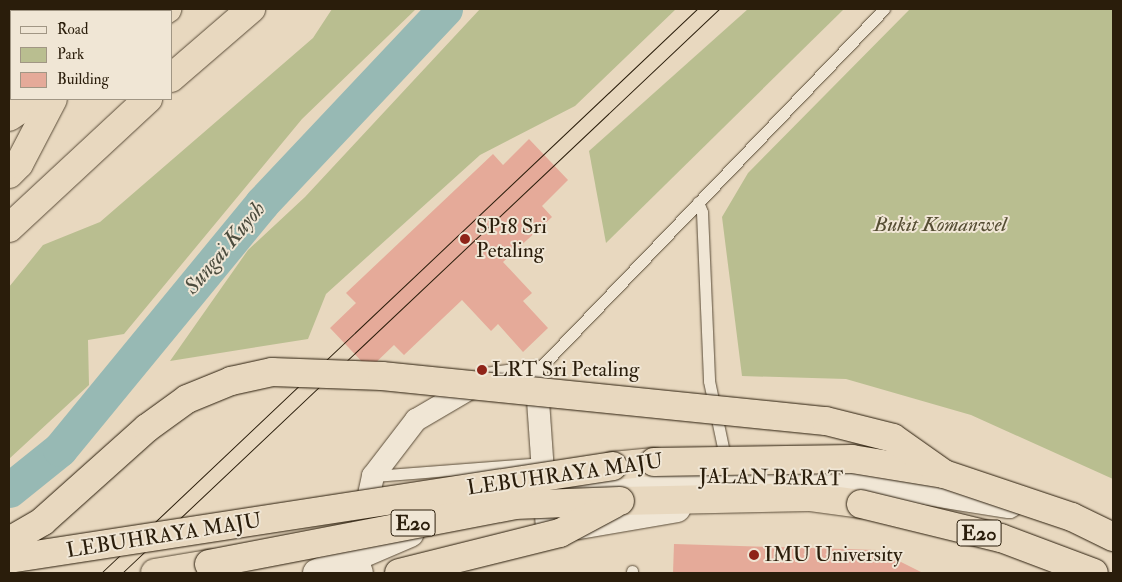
<!DOCTYPE html>
<style>
body{margin:0}
#map{position:relative;width:1122px;height:582px;overflow:hidden;background:#e8d8bf;font-family:"IM FELL Double Pica",serif}
div>[style]{position:absolute}
.green>*{inset:0;background:#b9be90}
.river>*{height:35px;margin:-17.5px;padding:0 17.5px;transform-origin:17.5px;border-radius:17.5px;background:#97b9b4}
.building>*{inset:0;background:#e5aa99}
.roads{filter:drop-shadow(0 0 1px #5a4c38) drop-shadow(0 0 1px #5a4c38)}
.service>*{height:11px;margin:-5.5px;padding:0 5.5px;transform-origin:5.5px;border-radius:5.5px;background:#f0e6d5}
.minor>*{height:22px;margin:-11px;padding:0 11px;transform-origin:11px;border-radius:11px;background:#f0e6d5}
.secondary>*{height:28px;margin:-14px;padding:0 14px;transform-origin:14px;border-radius:14px;background:#f0e6d5}
.motorway>*{height:28px;margin:-14px;padding:0 14px;transform-origin:14px;border-radius:14px;background:#e8d8bf}
.tram>*{height:1px;margin:-0.5px;padding:0 0.5px;transform-origin:0.5px;border-radius:0.5px;background:#2a1d0b}
.bridges{filter:drop-shadow(0 0 1px #2a1d0b) drop-shadow(0 0 1px #2a1d0b)}
.motorway-bridge>*{height:28px;margin:-14px;padding:0 14px;transform-origin:14px;border-radius:14px;background:#e8d8bf}
.dots>*{width:14px;height:14px;translate:-50% -50%;box-sizing:border-box;border:2px solid #f0e6d5;border-radius:50%}
span{translate:-50% -50%;white-space:nowrap;text-align:center;line-height:1.15;-webkit-text-stroke:4px #f0e6d5;paint-order:stroke}
.shield-label span{padding:1px 4px;background:#f0e6d5;border:1px solid;border-radius:4px;-webkit-text-stroke-width:0}
.shield-label{font-size:20px;color:#2a1d0b;font-weight:700}
.park-label{font-size:21px;color:#554d33;font-style:italic}
.poi-label{font-size:21px;color:#2a1d0b}
.left{translate:0 -50%;text-align:left}
.street-label{font-size:21px;color:#2a1d0b}
.water-label{font-size:22px;color:#4b4c3e;font-style:italic}
.frame{position:absolute;inset:0;border:10px solid #2a1d0b;pointer-events:none}
.legend{position:absolute;left:10px;top:10px;width:162px;height:90px;box-sizing:border-box;background:#f0e6d5;border:1px solid #a19684;margin:0;padding:6px 9px;list-style:none;font-size:15px;color:#2a1d0b}
.legend li{display:flex;align-items:center;gap:10px;height:25px}
.legend b{width:25px;border:1px solid #a19684}
</style>
<div id="map">
<div class="green">
<div style="clip-path:polygon(332px 9px,416px 9px,302px 119px,124px 334px,88px 340px,89px 385px,9px 459px,9px 287px,43px 245px,100px 222px,313px 38px)"></div>
<div style="clip-path:polygon(480px 9px,676px 9px,575px 106px,480px 155px,326px 294px,308px 339px,170px 361px,248px 250px,305px 197px)"></div>
<div style="clip-path:polygon(748px 9px,844px 9px,606px 243px,589px 151px)"></div>
<div style="clip-path:polygon(910px 9px,1113px 9px,1113px 479px,971px 415px,846px 379px,742px 376px,722px 217px,748px 173px)"></div>
</div>
<div class="river">
<div style="left:9px;top:490px;width:65px;rotate:-38.8deg"></div>
<div style="left:60px;top:449px;width:318px;rotate:-50.6deg"></div>
<div style="left:262px;top:203px;width:267px;rotate:-46.7deg"></div>
</div>
<div class="building">
<div style="clip-path:polygon(529px 139px,568px 180px,542px 206px,552px 217px,503px 262px,532px 293px,523px 301px,548px 328px,523px 352px,498px 324px,491px 331px,462px 300px,404px 355px,394px 345px,369px 369px,330px 328px,356px 303px,346px 293px,493px 154px,503px 165px)"></div>
<div style="clip-path:polygon(674px 544px,877px 550px,923px 573px,673px 573px)"></div>
</div>
<div class="roads">
<div class="service">
<div style="left:698px;top:202px;width:11px;rotate:68deg"></div>
<div style="left:702px;top:212px;width:169px;rotate:87.6deg"></div>
<div style="left:709px;top:381px;width:83px;rotate:78.1deg"></div>
<div style="left:536px;top:372px;width:503px;rotate:-46.21deg"></div>
<div style="left:373px;top:476px;width:169px;rotate:-4.4deg"></div>
<div style="left:632px;top:573px;width:2px;rotate:-90deg"></div>
</div>
<div class="minor">
<div style="left:362px;top:573px;width:20px;rotate:-108deg"></div>
<div style="left:356px;top:554px;width:80px;rotate:-77.7deg"></div>
<div style="left:373px;top:476px;width:71px;rotate:-52.5deg"></div>
<div style="left:416px;top:420px;width:81px;rotate:-30.4deg"></div>
<div style="left:486px;top:379px;width:50px;rotate:-8deg"></div>
<div style="left:536px;top:372px;width:159px;rotate:86deg"></div>
</div>
<div class="secondary">
<div style="left:563px;top:496px;width:66px;rotate:-12.3deg"></div>
<div style="left:627px;top:482px;width:102px;rotate:-5deg"></div>
<div style="left:729px;top:473px;width:109px;rotate:2.1deg"></div>
<div style="left:838px;top:477px;width:173px;rotate:9deg"></div>
<div style="left:579px;top:525px;width:99px;rotate:-9.8deg"></div>
<div style="left:317px;top:573px;width:101px;rotate:-23.3deg"></div>
</div>
<div class="motorway">
<div style="left:36px;top:11px;width:4px;rotate:-27deg"></div>
<div style="left:106px;top:11px;width:4px;rotate:-27deg"></div>
<div style="left:164px;top:11px;width:4px;rotate:-34deg"></div>
<div style="left:9px;top:27px;width:2px;rotate:-27deg"></div>
<div style="left:9px;top:78px;width:3px;rotate:-45deg"></div>
<div style="left:171px;top:78px;width:106px;rotate:-40.8deg"></div>
<div style="left:9px;top:117px;width:32px;rotate:-34deg"></div>
<div style="left:9px;top:174px;width:14px;rotate:-45deg"></div>
<div style="left:19px;top:164px;width:73px;rotate:-62.4deg"></div>
<div style="left:9px;top:228px;width:190px;rotate:-42.9deg"></div>
<div style="left:613px;top:466px;width:41px;rotate:-5.6deg"></div>
<div style="left:620px;top:501px;width:189px;rotate:-1.2deg"></div>
<div style="left:809px;top:497px;width:52px;rotate:7.7deg"></div>
<div style="left:155px;top:573px;width:55px;rotate:-9.5deg"></div>
</div>
</div>
<div class="tram">
<div style="left:101px;top:573px;width:821px;rotate:-43.42deg"></div>
<div style="left:122px;top:573px;width:821px;rotate:-43.37deg"></div>
</div>
<div class="bridges">
<div class="motorway-bridge">
<div style="left:654px;top:462px;width:198px;rotate:-0.9deg"></div>
<div style="left:852px;top:459px;width:93px;rotate:9.3deg"></div>
<div style="left:944px;top:474px;width:135px;rotate:18.6deg"></div>
<div style="left:1072px;top:517px;width:46px;rotate:26deg"></div>
<div style="left:861px;top:504px;width:144px;rotate:13.7deg"></div>
<div style="left:1001px;top:538px;width:99px;rotate:20.6deg"></div>
<div style="left:9px;top:541px;width:39px;rotate:-30deg"></div>
<div style="left:43px;top:521px;width:140px;rotate:-41.8deg"></div>
<div style="left:147px;top:428px;width:49px;rotate:-35.9deg"></div>
<div style="left:187px;top:399px;width:48px;rotate:-22.2deg"></div>
<div style="left:231px;top:381px;width:42px;rotate:-12.4deg"></div>
<div style="left:272px;top:372px;width:110px;rotate:2.1deg"></div>
<div style="left:382px;top:376px;width:446px;rotate:5.8deg"></div>
<div style="left:826px;top:421px;width:69px;rotate:14.2deg"></div>
<div style="left:893px;top:438px;width:62px;rotate:35.2deg"></div>
<div style="left:9px;top:559px;width:611px;rotate:-8.75deg"></div>
<div style="left:209px;top:564px;width:311px;rotate:-10.9deg"></div>
<div style="left:514px;top:505px;width:106px;rotate:-2.2deg"></div>
<div style="left:399px;top:573px;width:166px;rotate:-14deg"></div>
<div style="left:560px;top:533px;width:61px;rotate:-28.2deg"></div>
</div>
</div>
<div class="dots">
<div style="left:465px;top:239px;background:#8f2418"></div>
<div style="left:482px;top:370px;background:#8f2418"></div>
<div style="left:754px;top:555px;background:#8f2418"></div>
</div>
<div class="shield-label">
<span style="left:413px;top:523px">E20</span>
<span style="left:979px;top:533px">E20</span>
</div>
<div class="park-label">
<span style="left:940px;top:225px">Bukit Komanwel</span>
</div>
<div class="poi-label">
<span class="left" style="left:476px;top:239px">SP18 Sri<br>Petaling</span>
<span class="left" style="left:492px;top:370px">LRT Sri Petaling</span>
<span class="left" style="left:764px;top:555px">IMU University</span>
</div>
<div class="street-label">
<span style="left:565px;top:475px;rotate:-8deg">LEBUHRAYA MAJU</span>
<span style="left:771px;top:478px;rotate:1deg">JALAN BARAT</span>
<span style="left:164px;top:536px;rotate:-9deg">LEBUHRAYA MAJU</span>
</div>
<div class="water-label">
<span style="left:225px;top:248px;rotate:-50deg">Sungai Kuyoh</span>
</div>
<div class="frame"></div>
<ul class="legend">
<li><b style="height:6px;background:#f0e6d5"></b>Road</li>
<li><b style="height:14px;background:#b9be90"></b>Park</li>
<li><b style="height:14px;background:#e5aa99"></b>Building</li>
</ul>
</div>
